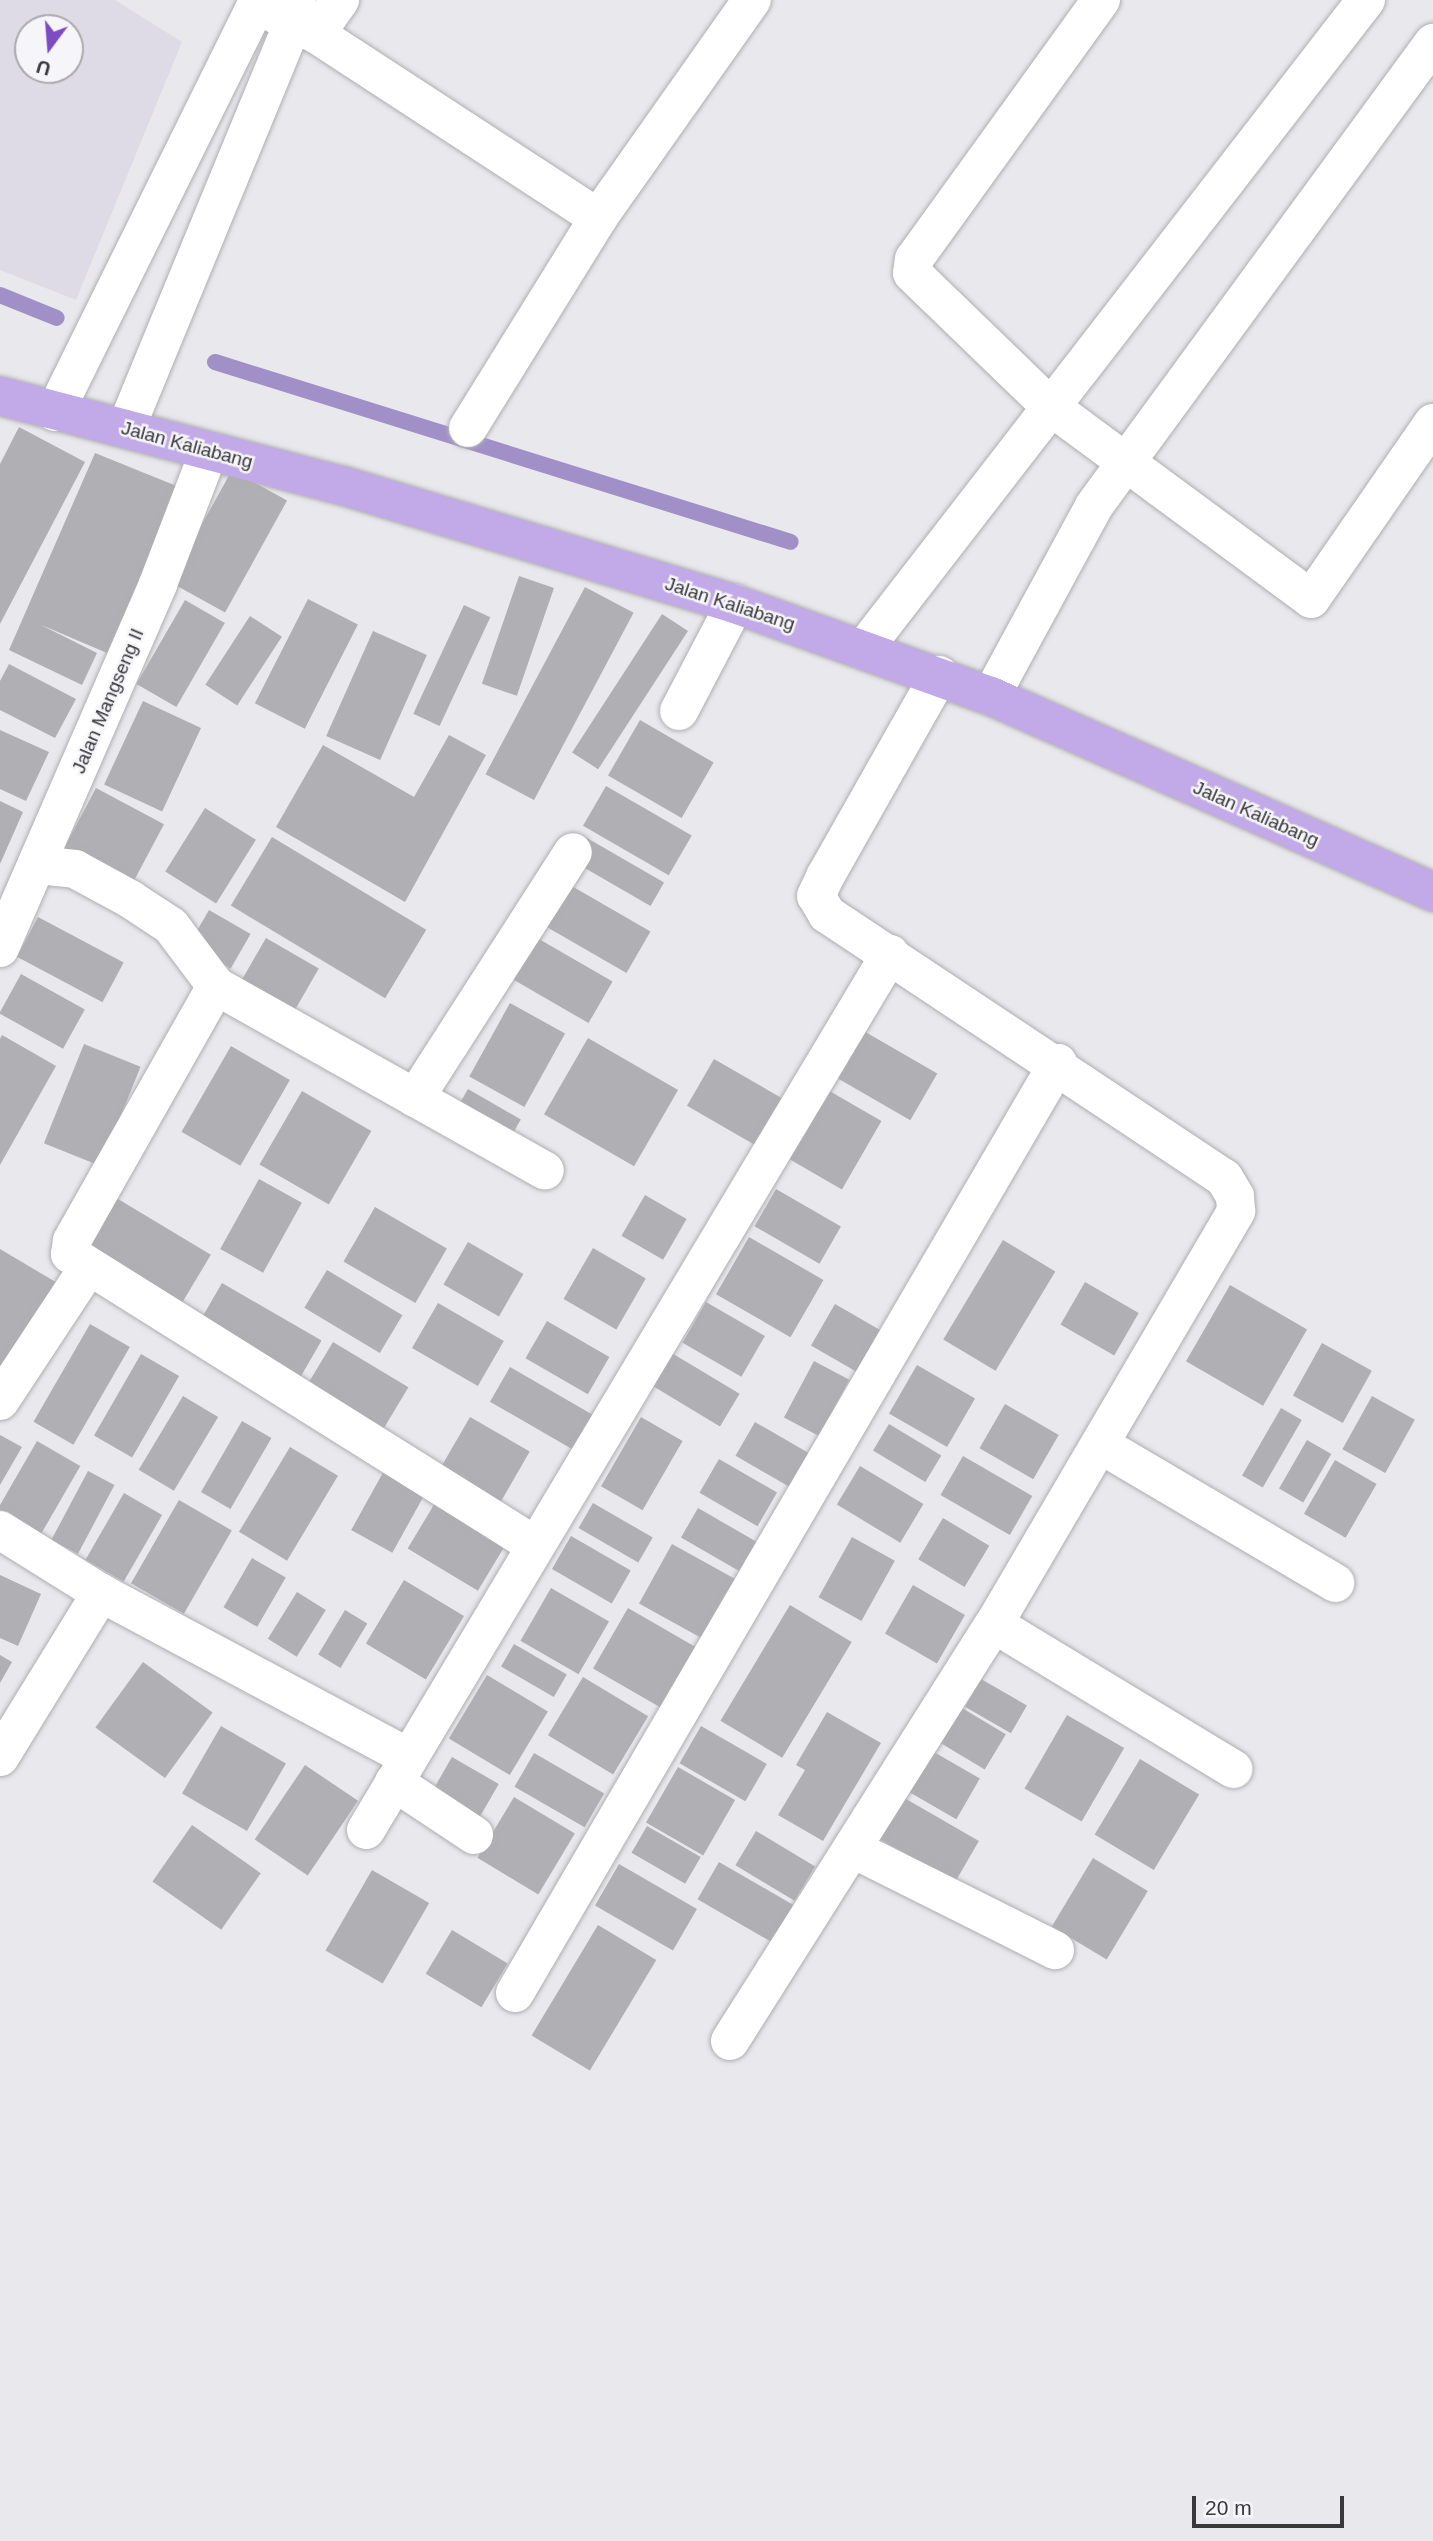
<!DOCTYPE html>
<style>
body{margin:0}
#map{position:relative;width:1433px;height:2541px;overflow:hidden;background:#e9e8ec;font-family:Helvetica,sans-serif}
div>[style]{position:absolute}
.built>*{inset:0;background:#dedbe6}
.stream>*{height:16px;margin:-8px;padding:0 8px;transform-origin:8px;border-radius:8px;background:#a18fc8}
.building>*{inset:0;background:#b0afb3;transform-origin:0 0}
.roads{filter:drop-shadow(0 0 2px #afaeb2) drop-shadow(0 0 2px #afaeb2)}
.minor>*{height:38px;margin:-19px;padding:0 19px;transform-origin:19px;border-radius:19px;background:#fff}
.major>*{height:38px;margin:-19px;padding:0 19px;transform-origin:19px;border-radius:19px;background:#c1aae7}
span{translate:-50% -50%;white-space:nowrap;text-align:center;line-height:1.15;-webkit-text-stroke:5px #f6f5f9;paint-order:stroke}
.street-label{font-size:19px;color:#39383a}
.north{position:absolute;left:14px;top:14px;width:70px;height:70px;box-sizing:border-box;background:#f6f5f9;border:2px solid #aaa9ad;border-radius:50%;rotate:196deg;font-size:19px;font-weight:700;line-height:28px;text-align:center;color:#39383a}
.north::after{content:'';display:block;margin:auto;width:24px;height:32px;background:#7d4cc4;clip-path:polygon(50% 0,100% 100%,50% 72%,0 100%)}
.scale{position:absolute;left:1192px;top:2496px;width:152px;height:32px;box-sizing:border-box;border:4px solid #39383a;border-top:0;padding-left:9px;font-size:21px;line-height:24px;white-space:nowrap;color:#39383a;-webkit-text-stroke:5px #f6f5f9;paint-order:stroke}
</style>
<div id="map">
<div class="built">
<div style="clip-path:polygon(evenodd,0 0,115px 0,182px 42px,76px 300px,0 270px,0 0,28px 28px,70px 28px,70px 70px,28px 70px,28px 28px)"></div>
</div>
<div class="stream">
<div style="left:0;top:295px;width:61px;rotate:22deg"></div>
<div style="left:215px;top:362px;width:603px;rotate:17.35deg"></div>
</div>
<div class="building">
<div style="clip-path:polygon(19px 427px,85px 462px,0 624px,0 464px)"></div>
<div style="clip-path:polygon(95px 453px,179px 487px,107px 653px,39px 624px,97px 653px,82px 685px,9px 650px)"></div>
<div style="left:232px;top:470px;width:63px;height:128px;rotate:29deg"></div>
<div style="left:519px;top:576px;width:37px;height:114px;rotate:19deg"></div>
<div style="left:585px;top:587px;width:55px;height:212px;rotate:28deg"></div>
<div style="left:308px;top:599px;width:56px;height:117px;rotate:27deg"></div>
<div style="left:185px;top:600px;width:46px;height:97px;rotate:30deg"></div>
<div style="left:464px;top:605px;width:29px;height:120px;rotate:25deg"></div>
<div style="left:662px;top:614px;width:31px;height:165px;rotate:33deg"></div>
<div style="left:250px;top:616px;width:38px;height:82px;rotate:33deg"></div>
<div style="left:373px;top:631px;width:59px;height:115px;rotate:24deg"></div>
<div style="clip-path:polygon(9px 664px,76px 699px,55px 738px,0 710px,0 681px)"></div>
<div style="left:143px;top:701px;width:64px;height:92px;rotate:25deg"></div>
<div style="left:640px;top:720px;width:85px;height:64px;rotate:30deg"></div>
<div style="clip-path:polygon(0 730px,49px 752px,26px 801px,0 789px)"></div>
<div style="clip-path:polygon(449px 735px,486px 755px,405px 902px,276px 827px,323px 745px,414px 797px)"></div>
<div style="left:606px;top:786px;width:99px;height:46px;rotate:30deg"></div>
<div style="left:96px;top:788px;width:77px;height:79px;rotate:28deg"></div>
<div style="clip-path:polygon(0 801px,23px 812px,0 864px)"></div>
<div style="left:205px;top:808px;width:60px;height:75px;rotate:32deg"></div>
<div style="left:272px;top:837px;width:180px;height:80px;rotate:31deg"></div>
<div style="left:587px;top:838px;width:89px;height:27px;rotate:30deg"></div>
<div style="left:563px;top:881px;width:101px;height:48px;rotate:30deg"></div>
<div style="left:209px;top:910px;width:48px;height:40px;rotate:30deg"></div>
<div style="left:38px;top:917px;width:97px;height:45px;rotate:28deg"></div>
<div style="left:532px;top:935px;width:93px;height:48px;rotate:30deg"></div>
<div style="left:266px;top:938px;width:61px;height:54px;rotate:30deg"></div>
<div style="left:21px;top:974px;width:73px;height:45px;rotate:29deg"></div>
<div style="left:510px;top:1003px;width:63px;height:84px;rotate:29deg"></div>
<div style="left:855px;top:1026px;width:95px;height:54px;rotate:30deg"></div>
<div style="clip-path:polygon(2px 1035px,56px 1066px,0 1165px,0 1039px)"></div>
<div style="left:588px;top:1038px;width:104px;height:88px;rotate:30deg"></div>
<div style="left:84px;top:1044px;width:61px;height:107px;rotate:22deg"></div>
<div style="left:231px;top:1046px;width:68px;height:99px;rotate:30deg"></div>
<div style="left:714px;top:1059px;width:82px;height:54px;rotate:30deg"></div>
<div style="left:468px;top:1089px;width:61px;height:31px;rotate:30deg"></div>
<div style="left:826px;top:1089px;width:64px;height:79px;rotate:30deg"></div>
<div style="left:302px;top:1091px;width:80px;height:85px;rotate:30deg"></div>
<div style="left:259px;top:1179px;width:49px;height:80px;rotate:29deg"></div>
<div style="left:776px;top:1189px;width:75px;height:43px;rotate:30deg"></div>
<div style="left:108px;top:1193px;width:120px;height:62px;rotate:31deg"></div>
<div style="left:645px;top:1195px;width:48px;height:47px;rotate:30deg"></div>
<div style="left:375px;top:1207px;width:83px;height:63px;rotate:30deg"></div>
<div style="left:749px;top:1237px;width:86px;height:66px;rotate:30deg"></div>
<div style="left:1003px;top:1240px;width:61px;height:116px;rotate:31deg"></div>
<div style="left:468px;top:1242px;width:64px;height:49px;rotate:30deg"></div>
<div style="left:593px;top:1248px;width:61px;height:59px;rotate:30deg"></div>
<div style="clip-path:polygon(0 1249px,59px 1284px,0 1385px)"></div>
<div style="left:327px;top:1270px;width:88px;height:44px;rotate:31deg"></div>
<div style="left:1085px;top:1282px;width:62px;height:49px;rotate:30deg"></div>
<div style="left:222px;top:1283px;width:115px;height:42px;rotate:30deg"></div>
<div style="left:1230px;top:1285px;width:89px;height:88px;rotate:30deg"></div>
<div style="left:706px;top:1302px;width:68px;height:47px;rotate:30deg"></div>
<div style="left:438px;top:1303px;width:76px;height:52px;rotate:30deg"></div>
<div style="left:835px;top:1304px;width:56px;height:48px;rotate:30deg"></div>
<div style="left:547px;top:1321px;width:72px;height:43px;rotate:30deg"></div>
<div style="left:90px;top:1324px;width:46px;height:113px;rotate:30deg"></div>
<div style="left:333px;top:1342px;width:88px;height:51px;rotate:31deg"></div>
<div style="left:1322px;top:1343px;width:57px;height:60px;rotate:29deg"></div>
<div style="left:665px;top:1349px;width:87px;height:38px;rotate:31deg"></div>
<div style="left:141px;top:1354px;width:44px;height:94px;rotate:30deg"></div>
<div style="left:814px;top:1361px;width:40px;height:64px;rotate:28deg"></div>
<div style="left:917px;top:1365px;width:67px;height:56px;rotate:30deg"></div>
<div style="left:510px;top:1367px;width:99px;height:40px;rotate:30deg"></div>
<div style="left:183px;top:1396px;width:41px;height:86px;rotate:31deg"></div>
<div style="left:1372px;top:1396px;width:49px;height:61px;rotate:29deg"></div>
<div style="left:1005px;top:1404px;width:62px;height:51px;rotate:30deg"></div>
<div style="left:1281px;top:1408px;width:24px;height:78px;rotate:30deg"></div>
<div style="left:470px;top:1417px;width:69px;height:63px;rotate:30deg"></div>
<div style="left:641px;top:1417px;width:48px;height:80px;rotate:30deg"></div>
<div style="left:242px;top:1421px;width:34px;height:82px;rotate:30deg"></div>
<div style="left:755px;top:1422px;width:70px;height:39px;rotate:30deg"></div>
<div style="left:889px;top:1424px;width:61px;height:31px;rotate:31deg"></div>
<div style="clip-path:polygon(0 1435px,22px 1447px,0 1485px)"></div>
<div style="left:1307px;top:1440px;width:28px;height:56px;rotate:30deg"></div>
<div style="left:37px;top:1441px;width:50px;height:78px;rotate:30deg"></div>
<div style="left:290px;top:1447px;width:56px;height:99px;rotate:31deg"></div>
<div style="left:963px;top:1456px;width:80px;height:45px;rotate:30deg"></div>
<div style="left:719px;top:1459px;width:67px;height:39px;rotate:30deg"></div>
<div style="left:390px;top:1460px;width:47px;height:80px;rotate:29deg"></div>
<div style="left:1335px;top:1460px;width:48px;height:62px;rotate:30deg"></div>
<div style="left:860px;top:1466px;width:74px;height:45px;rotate:31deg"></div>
<div style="left:88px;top:1471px;width:30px;height:78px;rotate:28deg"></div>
<div style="left:124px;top:1493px;width:44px;height:77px;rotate:30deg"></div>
<div style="left:438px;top:1498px;width:82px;height:59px;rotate:31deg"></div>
<div style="left:179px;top:1500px;width:61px;height:96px;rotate:30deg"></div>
<div style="left:593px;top:1503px;width:69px;height:29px;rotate:30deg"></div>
<div style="left:698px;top:1508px;width:67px;height:34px;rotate:30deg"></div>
<div style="left:943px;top:1518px;width:54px;height:48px;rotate:31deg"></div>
<div style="left:571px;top:1536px;width:69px;height:38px;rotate:30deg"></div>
<div style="left:852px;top:1537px;width:49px;height:69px;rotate:29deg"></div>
<div style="left:672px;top:1544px;width:79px;height:68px;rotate:29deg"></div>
<div style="left:252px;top:1558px;width:39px;height:57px;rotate:30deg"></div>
<div style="clip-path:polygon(0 1575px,41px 1594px,18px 1646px,0 1638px)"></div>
<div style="left:404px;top:1580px;width:70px;height:74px;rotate:31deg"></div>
<div style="left:913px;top:1585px;width:60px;height:56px;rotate:30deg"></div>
<div style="left:551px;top:1588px;width:67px;height:61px;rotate:30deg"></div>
<div style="left:297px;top:1592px;width:34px;height:55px;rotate:32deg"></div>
<div style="left:790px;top:1605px;width:72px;height:135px;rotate:31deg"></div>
<div style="left:628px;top:1608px;width:87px;height:70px;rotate:30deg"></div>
<div style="left:345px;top:1610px;width:26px;height:52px;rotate:31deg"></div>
<div style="left:514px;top:1644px;width:61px;height:26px;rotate:30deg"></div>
<div style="clip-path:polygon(0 1655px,12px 1662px,0 1683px)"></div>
<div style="left:143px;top:1662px;width:86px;height:81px;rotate:36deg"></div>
<div style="left:487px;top:1675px;width:71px;height:74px;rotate:31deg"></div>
<div style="left:583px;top:1677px;width:76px;height:68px;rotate:31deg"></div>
<div style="left:981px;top:1679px;width:53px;height:32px;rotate:30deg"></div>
<div style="left:957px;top:1705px;width:57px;height:41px;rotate:31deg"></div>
<div style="clip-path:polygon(827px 1712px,881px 1743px,823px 1841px,778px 1815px,805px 1770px,796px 1765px)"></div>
<div style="left:1067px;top:1715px;width:66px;height:85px;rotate:30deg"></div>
<div style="left:221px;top:1726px;width:75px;height:78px;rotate:30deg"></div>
<div style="left:701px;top:1726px;width:76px;height:43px;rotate:30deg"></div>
<div style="left:927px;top:1748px;width:61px;height:47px;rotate:30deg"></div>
<div style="left:534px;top:1753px;width:81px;height:39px;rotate:30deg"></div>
<div style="left:452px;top:1757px;width:54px;height:39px;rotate:30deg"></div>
<div style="left:1140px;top:1759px;width:69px;height:88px;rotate:31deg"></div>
<div style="left:305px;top:1765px;width:64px;height:90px;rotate:34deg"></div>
<div style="left:678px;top:1767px;width:66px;height:64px;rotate:30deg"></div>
<div style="left:894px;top:1792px;width:98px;height:48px;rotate:30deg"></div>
<div style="left:514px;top:1797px;width:71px;height:71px;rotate:31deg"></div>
<div style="left:192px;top:1825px;width:84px;height:69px;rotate:35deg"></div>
<div style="left:647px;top:1826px;width:62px;height:31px;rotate:30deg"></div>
<div style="left:756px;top:1831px;width:69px;height:40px;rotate:31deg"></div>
<div style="left:1093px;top:1858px;width:64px;height:80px;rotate:31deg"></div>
<div style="left:719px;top:1862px;width:86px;height:43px;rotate:30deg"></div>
<div style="left:619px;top:1864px;width:90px;height:48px;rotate:30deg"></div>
<div style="left:372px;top:1870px;width:66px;height:93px;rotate:30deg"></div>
<div style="left:598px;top:1925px;width:68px;height:129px;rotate:31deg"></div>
<div style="left:452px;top:1930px;width:65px;height:51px;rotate:31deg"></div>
</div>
<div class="roads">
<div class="minor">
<div style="left:1101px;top:0;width:319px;rotate:125.8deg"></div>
<div style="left:914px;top:259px;width:14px;rotate:98deg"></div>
<div style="left:912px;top:273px;width:193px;rotate:44deg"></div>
<div style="left:1051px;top:407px;width:323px;rotate:36.4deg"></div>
<div style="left:1311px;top:599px;width:214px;rotate:-55.3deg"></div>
<div style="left:271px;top:12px;width:50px;rotate:26.1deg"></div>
<div style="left:316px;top:34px;width:337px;rotate:33.1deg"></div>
<div style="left:316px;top:34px;width:42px;rotate:-54.8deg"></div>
<div style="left:55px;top:412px;width:460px;rotate:-63.7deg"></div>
<div style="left:126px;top:428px;width:438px;rotate:-67.6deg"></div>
<div style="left:293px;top:23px;width:23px;rotate:-80deg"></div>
<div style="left:468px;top:428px;width:247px;rotate:-58.2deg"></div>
<div style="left:598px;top:218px;width:267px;rotate:-54.8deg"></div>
<div style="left:863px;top:650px;width:822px;rotate:-52.27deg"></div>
<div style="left:991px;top:696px;width:216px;rotate:-61.5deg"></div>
<div style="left:1094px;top:506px;width:574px;rotate:-53.79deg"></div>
<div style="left:679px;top:711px;width:121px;rotate:-62.4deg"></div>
<div style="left:38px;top:865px;width:37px;rotate:6deg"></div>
<div style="left:75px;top:869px;width:63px;rotate:28.6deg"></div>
<div style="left:130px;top:899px;width:49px;rotate:33.4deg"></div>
<div style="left:171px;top:926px;width:75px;rotate:53.1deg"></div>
<div style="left:216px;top:986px;width:377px;rotate:29.3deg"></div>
<div style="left:0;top:948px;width:397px;rotate:-66.5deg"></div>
<div style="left:158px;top:584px;width:142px;rotate:-69deg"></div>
<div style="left:216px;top:986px;width:293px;rotate:119.5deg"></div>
<div style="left:72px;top:1241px;width:13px;rotate:99deg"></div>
<div style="left:70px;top:1254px;width:546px;rotate:32.06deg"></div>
<div style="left:415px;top:1098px;width:292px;rotate:-57.3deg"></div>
<div style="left:0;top:1401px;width:158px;rotate:-56.6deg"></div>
<div style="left:1101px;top:1445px;width:272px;rotate:30.5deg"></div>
<div style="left:0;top:1530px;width:119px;rotate:32deg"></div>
<div style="left:101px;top:1593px;width:348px;rotate:28.1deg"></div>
<div style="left:994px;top:1624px;width:280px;rotate:31.2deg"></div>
<div style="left:0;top:1757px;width:193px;rotate:-58.4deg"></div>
<div style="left:394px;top:1782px;width:96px;rotate:33.5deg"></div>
<div style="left:366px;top:1830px;width:1021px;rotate:-59.11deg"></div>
<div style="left:853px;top:1849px;width:226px;rotate:26.6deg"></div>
<div style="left:515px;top:1993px;width:1077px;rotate:-59.72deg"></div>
<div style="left:730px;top:2041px;width:494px;rotate:-57.7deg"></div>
<div style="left:994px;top:1624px;width:479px;rotate:-59.6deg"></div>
<div style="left:1236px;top:1211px;width:15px;rotate:-94deg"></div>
<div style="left:1235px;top:1196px;width:21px;rotate:-121deg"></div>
<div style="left:1224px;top:1178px;width:477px;rotate:-146.4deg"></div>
<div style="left:827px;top:914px;width:21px;rotate:-121deg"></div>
<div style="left:816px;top:896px;width:23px;rotate:-65deg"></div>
<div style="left:826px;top:875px;width:230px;rotate:-60.5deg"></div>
</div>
<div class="major">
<div style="left:0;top:396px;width:356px;rotate:14.7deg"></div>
<div style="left:344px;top:486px;width:408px;rotate:16.8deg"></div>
<div style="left:735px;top:604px;width:272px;rotate:19.8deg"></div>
<div style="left:991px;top:696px;width:484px;rotate:23.9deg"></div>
</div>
</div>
<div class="street-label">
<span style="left:187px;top:445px;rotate:15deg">Jalan Kaliabang</span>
<span style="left:730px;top:604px;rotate:18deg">Jalan Kaliabang</span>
<span style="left:108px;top:701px;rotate:-67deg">Jalan Mangseng II</span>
<span style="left:1256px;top:814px;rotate:24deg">Jalan Kaliabang</span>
</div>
<div class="north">U</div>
<div class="scale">20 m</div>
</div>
